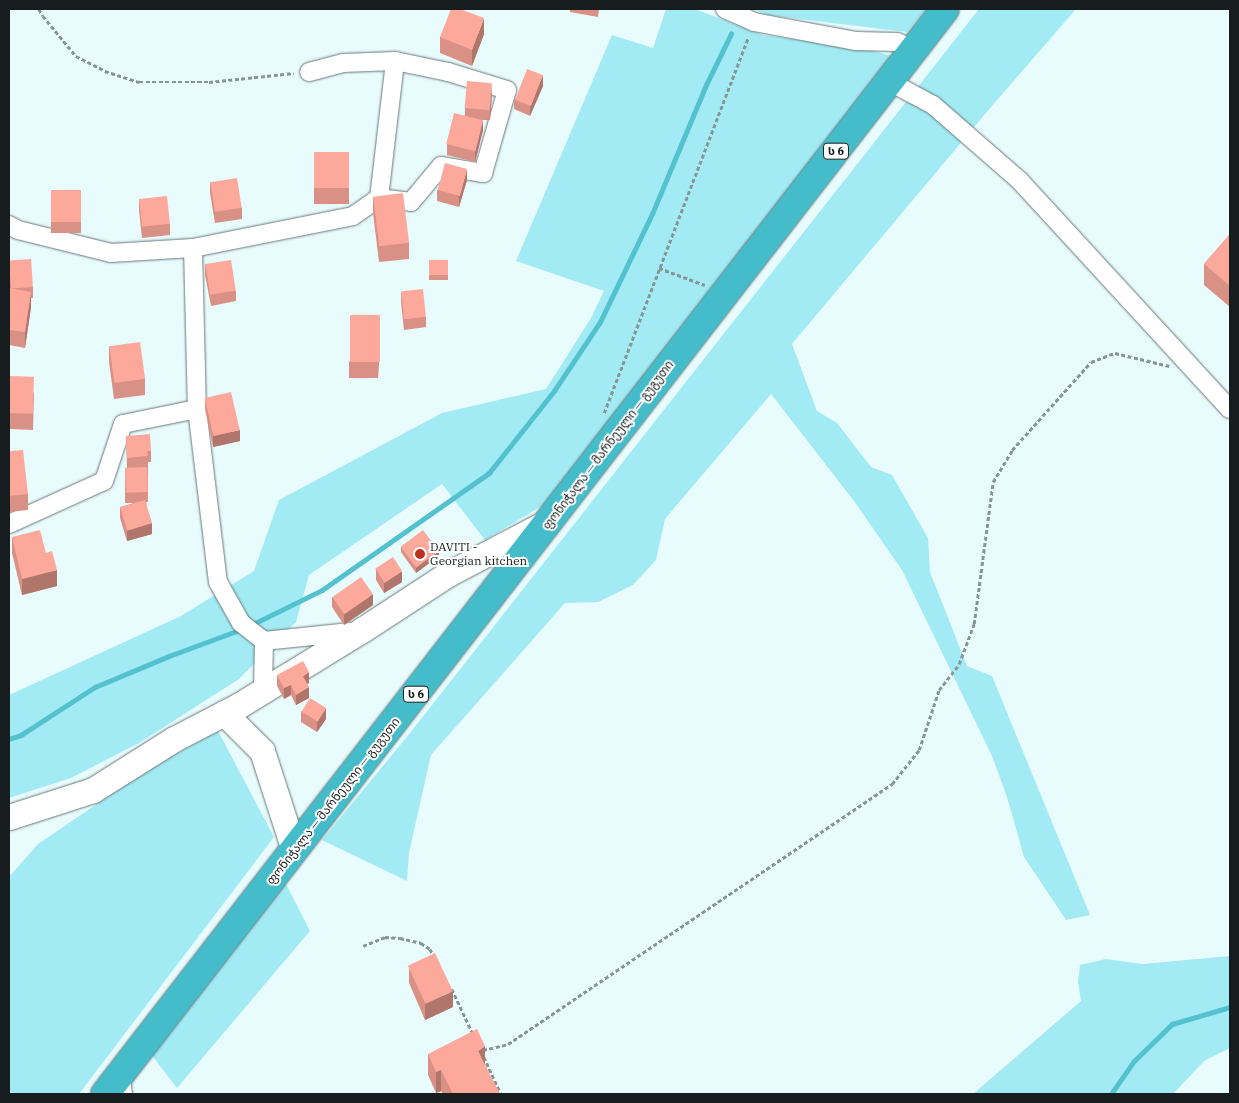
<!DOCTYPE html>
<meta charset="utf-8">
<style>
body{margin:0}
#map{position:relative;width:1239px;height:1103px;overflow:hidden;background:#e8fbfd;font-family:"IBM Plex Serif","Noto Sans Georgian",serif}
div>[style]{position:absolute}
.green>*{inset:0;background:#a3ebf4}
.stream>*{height:4.5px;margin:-2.25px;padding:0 2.25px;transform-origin:2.25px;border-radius:2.25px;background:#53c1ce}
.path>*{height:2.5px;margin-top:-1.25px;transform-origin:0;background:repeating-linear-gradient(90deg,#889597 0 4px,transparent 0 6.5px)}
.roads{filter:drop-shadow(0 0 1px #677779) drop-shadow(0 0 1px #677779)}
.lane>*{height:9px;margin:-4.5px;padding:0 4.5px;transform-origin:4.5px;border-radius:4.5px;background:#fff}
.street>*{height:18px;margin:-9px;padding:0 9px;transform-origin:9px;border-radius:9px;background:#fff}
.secondary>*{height:25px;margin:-12.5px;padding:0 12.5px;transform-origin:12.5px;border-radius:12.5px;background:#fff}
.highway>*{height:28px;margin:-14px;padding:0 14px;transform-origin:14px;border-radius:14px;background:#44bcc9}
.wall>*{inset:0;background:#d99185;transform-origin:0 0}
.shaded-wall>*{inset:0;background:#b0766c}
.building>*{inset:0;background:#fca99b;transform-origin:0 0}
.dots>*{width:14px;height:14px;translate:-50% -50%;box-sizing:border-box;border:2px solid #fff;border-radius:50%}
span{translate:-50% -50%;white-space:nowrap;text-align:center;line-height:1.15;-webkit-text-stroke:4px #fff;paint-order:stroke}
.shield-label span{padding:1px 4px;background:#fff;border:1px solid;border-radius:4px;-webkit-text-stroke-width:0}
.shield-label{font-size:11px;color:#171d1e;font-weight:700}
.street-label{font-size:12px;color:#171d1e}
.poi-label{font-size:12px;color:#171d1e}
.left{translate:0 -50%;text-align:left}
.frame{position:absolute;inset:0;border:10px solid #171d1e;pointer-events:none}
</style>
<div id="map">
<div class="green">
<div style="clip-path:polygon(666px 9px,695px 9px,763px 35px,865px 49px,892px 56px,550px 501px,485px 540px,442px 484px,309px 575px,296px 622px,239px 679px,139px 743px,71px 778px,9px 798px,9px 695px,181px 616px,254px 571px,279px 500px,442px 413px,546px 389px,591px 318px,604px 291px,516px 261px,612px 35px,653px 48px)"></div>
<div style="clip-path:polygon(754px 9px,926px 9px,907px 32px,767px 15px)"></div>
<div style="clip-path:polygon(979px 9px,1076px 9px,985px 114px,792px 344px,817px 411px,837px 423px,871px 467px,892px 475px,928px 538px,930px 572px,967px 666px,992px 676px,1090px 915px,1066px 920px,1024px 857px,1007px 797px,992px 756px,902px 570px,854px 501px,771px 394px,665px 519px,656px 560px,633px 585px,598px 602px,565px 603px,431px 755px,409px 853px,407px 881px,322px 840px,410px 733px)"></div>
<div style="clip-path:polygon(218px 731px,274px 837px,79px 1094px,9px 1094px,9px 877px,38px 844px,147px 770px)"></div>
<div style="clip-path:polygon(285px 882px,310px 931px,177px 1088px,150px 1053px)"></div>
<div style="clip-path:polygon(1230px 956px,1230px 1048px,1204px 1061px,1173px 1094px,973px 1094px,1081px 1001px,1078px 982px,1080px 965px,1106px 959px,1142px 964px)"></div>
</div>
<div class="stream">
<div style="left:251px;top:625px;width:79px;rotate:-26.2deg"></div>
<div style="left:322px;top:590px;width:204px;rotate:-35deg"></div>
<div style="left:489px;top:473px;width:105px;rotate:-51.6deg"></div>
<div style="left:554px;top:391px;width:83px;rotate:-56.3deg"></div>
<div style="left:600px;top:322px;width:120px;rotate:-64.3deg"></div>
<div style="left:652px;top:214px;width:140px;rotate:-67.3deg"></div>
<div style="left:706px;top:85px;width:57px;rotate:-63.9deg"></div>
<div style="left:9px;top:739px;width:13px;rotate:-18deg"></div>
<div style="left:21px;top:735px;width:88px;rotate:-33deg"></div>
<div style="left:95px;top:687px;width:80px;rotate:-22.7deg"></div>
<div style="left:169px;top:656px;width:78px;rotate:-20.3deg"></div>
<div style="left:1111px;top:1094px;width:40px;rotate:-55.1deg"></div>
<div style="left:1134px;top:1061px;width:53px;rotate:-44.2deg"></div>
<div style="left:1172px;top:1024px;width:60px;rotate:-16.3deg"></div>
</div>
<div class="path">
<div style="left:39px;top:9px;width:8px;rotate:60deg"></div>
<div style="left:43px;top:16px;width:52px;rotate:50.5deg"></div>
<div style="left:76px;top:56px;width:33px;rotate:27deg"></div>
<div style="left:105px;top:71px;width:36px;rotate:18deg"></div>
<div style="left:139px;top:82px;width:70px"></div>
<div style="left:209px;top:82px;width:85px;rotate:-6deg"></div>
<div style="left:659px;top:268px;width:49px;rotate:20.3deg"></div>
<div style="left:604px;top:413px;width:402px;rotate:-69deg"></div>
<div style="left:363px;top:946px;width:24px;rotate:-22deg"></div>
<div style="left:385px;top:937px;width:15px;rotate:4deg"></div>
<div style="left:400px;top:938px;width:22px;rotate:13deg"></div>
<div style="left:421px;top:943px;width:11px;rotate:34deg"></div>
<div style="left:430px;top:949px;width:8px;rotate:60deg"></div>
<div style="left:452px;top:989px;width:50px;rotate:65deg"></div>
<div style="left:483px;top:1050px;width:26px;rotate:-13deg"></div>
<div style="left:508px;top:1044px;width:464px;rotate:-34.1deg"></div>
<div style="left:892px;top:784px;width:43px;rotate:-51.5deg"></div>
<div style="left:919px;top:750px;width:63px;rotate:-71.6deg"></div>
<div style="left:939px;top:690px;width:33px;rotate:-52deg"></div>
<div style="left:959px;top:664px;width:43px;rotate:-69.4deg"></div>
<div style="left:974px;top:624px;width:143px;rotate:-82.4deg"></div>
<div style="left:993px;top:482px;width:37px;rotate:-59deg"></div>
<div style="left:1012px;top:450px;width:118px;rotate:-48.1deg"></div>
<div style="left:1091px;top:362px;width:26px;rotate:-21deg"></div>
<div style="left:1115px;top:353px;width:56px;rotate:13.5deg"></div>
<div style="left:484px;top:1057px;width:41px;rotate:65.3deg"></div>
</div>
<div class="roads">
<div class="lane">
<div style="left:125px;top:1077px;width:17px;rotate:83deg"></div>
</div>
<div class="street">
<div style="left:725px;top:9px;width:32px;rotate:24deg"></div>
<div style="left:754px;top:22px;width:104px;rotate:10.6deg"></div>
<div style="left:856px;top:41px;width:41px;rotate:1.4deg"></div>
<div style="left:897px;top:42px;width:18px;rotate:22deg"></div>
<div style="left:890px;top:82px;width:49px;rotate:28.1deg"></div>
<div style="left:933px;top:105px;width:116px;rotate:41.1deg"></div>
<div style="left:1020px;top:181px;width:310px;rotate:47.4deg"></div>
<div style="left:379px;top:198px;width:138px;rotate:-83.3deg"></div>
<div style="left:9px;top:225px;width:10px;rotate:29deg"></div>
<div style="left:18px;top:230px;width:96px;rotate:13.9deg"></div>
<div style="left:111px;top:253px;width:82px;rotate:-3.5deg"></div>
<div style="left:193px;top:248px;width:163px;rotate:-11.3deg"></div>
<div style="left:353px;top:216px;width:32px;rotate:-35deg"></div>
<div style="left:379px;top:198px;width:32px;rotate:7deg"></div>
<div style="left:411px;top:202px;width:47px;rotate:-50.2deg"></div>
<div style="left:441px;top:166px;width:43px;rotate:9.5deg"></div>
<div style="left:483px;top:173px;width:86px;rotate:-73.9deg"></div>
<div style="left:507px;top:90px;width:62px;rotate:-163deg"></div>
<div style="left:448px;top:72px;width:54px;rotate:-168.3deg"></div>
<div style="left:395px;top:61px;width:52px;rotate:177.8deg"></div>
<div style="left:343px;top:63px;width:35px;rotate:165deg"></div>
<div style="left:193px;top:248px;width:161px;rotate:88.6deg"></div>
<div style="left:197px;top:409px;width:174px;rotate:83.1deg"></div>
<div style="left:218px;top:582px;width:47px;rotate:60.7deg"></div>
<div style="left:241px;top:623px;width:29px;rotate:38deg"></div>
<div style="left:264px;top:641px;width:87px;rotate:-5.9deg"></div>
<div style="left:9px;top:524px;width:104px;rotate:-24.4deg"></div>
<div style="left:104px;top:481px;width:60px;rotate:-71.6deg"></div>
<div style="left:123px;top:424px;width:76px;rotate:-11.5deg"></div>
<div style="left:263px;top:689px;width:48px;rotate:-88.8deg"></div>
</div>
<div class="secondary">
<div style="left:224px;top:713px;width:54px;rotate:45deg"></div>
<div style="left:262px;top:751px;width:104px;rotate:72.1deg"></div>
<div style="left:9px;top:817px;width:88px;rotate:-17.8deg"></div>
<div style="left:93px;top:790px;width:96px;rotate:-32.2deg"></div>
<div style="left:174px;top:739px;width:72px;rotate:-27.3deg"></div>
<div style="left:238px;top:706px;width:145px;rotate:-31.5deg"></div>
<div style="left:362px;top:630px;width:103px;rotate:-33.1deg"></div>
<div style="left:448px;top:574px;width:114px;rotate:-27.7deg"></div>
</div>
<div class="highway">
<div style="left:105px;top:1094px;width:1372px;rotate:-52.25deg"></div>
</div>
</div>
<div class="wall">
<div style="clip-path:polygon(570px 9px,599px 9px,598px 17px,570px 12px)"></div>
<div style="clip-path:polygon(484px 34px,472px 66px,440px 53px,440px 37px)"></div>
<div style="clip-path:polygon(543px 86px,530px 116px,514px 109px,514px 99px)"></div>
<div style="clip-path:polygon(492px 93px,490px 120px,483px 120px,483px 130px,475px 162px,447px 155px,447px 144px,465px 115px,465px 108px)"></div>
<div style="left:314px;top:152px;width:35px;height:52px"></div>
<div style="clip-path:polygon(467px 180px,459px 207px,437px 201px,437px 190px)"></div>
<div style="clip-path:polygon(210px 182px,242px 208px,242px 219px,215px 223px,210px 193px)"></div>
<div style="left:51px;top:190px;width:30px;height:43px"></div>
<div style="clip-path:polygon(373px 197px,409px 243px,409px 259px,379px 262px,373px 213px)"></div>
<div style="clip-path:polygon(139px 199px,170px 224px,170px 235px,142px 238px,139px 210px)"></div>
<div style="clip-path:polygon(1230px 234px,1230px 307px,1204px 285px,1204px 264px)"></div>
<div style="left:429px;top:260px;width:19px;height:20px"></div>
<div style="clip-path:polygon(9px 261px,33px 287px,33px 298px,31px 298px,31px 307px,25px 348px,9px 345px)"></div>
<div style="clip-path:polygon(205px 264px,236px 291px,236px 301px,211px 306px,205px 275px)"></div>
<div style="clip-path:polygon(401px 292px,426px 317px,426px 327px,404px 330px,401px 302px)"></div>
<div style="clip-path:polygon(380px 331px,378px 378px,349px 378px,349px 362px)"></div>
<div style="clip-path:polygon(109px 346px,145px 379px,145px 395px,114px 399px,109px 362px)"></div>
<div style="clip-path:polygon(9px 376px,34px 393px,33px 430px,9px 429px)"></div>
<div style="clip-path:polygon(205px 398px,240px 441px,213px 447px,205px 409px)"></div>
<div style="clip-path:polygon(126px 436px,151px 451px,151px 462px,148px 462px,148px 502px,146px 502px,152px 534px,127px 541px,120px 518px,120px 507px,134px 503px,125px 503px,125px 468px,127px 468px)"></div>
<div style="clip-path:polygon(9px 451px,28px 494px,28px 510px,9px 512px)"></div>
<div style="clip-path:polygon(12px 537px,46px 553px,57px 586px,22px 595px,12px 553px)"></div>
<div style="clip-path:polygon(401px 547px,439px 556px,416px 573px,401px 552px)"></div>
<div style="clip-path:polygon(376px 569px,402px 582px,384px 593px,376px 580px)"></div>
<div style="clip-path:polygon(332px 597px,373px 605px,344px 625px,332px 607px)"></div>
<div style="clip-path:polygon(277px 675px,309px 683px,307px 684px,309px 698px,296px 705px,291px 695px,284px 699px,277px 686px)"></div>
<div style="clip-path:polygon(301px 711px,326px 719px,317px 732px,301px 722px)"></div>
<div style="clip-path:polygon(409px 967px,453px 1007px,425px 1020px,409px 983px)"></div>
<div style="clip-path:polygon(428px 1054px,485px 1066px,500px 1094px,443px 1094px,441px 1091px,436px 1093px,428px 1075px)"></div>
</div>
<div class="shaded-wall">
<div style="clip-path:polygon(484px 18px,484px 34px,472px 66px,472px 50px)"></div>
<div style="clip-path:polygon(543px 75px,543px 86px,530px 116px,530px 105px)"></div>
<div style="clip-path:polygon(492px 83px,492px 93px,490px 120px,490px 110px)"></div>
<div style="clip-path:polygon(483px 120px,483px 130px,475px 162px,475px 151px)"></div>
<div style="clip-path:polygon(467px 169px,467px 180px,459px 207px,459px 196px)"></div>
<div style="clip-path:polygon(31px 292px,31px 307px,25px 348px,25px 332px)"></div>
<div style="clip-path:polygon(380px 315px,380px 331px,378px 378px,378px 362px)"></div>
<div style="clip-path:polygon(240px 430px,240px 441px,213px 447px,213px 436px)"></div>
<div style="clip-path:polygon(152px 523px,152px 534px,127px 541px,127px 531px)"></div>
<div style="clip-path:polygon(439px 551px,439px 556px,416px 573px,416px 568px)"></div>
<div style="clip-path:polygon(57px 570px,57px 586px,22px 595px,22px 579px)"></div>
<div style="clip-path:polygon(402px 571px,402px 582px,384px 593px,384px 583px)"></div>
<div style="clip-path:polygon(373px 594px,373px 605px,344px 625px,344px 614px)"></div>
<div style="clip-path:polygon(309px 672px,309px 683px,303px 686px,303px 676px)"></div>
<div style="clip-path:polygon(291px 685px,291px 695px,284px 699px,284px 688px)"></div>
<div style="clip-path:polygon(309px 687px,309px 698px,296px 705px,296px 695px)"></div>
<div style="clip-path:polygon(326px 708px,326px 719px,317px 732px,317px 721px)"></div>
<div style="clip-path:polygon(453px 991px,453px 1007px,425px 1020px,425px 1004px)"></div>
<div style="clip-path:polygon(485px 1046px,485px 1067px,478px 1051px)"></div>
<div style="clip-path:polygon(441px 1070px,441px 1091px,436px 1093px,436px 1072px)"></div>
</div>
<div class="building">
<div style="clip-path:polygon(451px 9px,460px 9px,484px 18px,472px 50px,440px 37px)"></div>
<div style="left:527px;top:69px;width:17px;height:33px;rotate:21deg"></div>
<div style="left:467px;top:81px;width:25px;height:27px;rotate:5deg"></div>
<div style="left:454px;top:113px;width:30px;height:32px;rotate:14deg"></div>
<div style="left:314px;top:152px;width:35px;height:36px"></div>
<div style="left:445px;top:163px;width:23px;height:28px;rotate:15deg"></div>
<div style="left:237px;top:178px;width:30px;height:27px;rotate:81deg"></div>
<div style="left:51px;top:190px;width:30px;height:32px"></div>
<div style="left:403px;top:193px;width:50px;height:30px;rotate:83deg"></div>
<div style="left:167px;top:196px;width:28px;height:28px;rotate:84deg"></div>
<div style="clip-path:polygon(1230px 234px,1230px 286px,1204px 264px)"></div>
<div style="left:31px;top:259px;width:28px;height:22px;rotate:86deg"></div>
<div style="left:231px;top:260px;width:31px;height:26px;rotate:81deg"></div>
<div style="left:429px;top:260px;width:19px;height:15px"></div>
<div style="clip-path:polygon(9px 288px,31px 292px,25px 332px,9px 330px)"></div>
<div style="left:423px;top:289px;width:28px;height:22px;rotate:84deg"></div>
<div style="left:350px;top:315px;width:30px;height:47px"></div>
<div style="left:140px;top:342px;width:37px;height:31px;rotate:82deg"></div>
<div style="left:9px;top:376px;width:25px;height:37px;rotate:2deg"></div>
<div style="left:231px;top:392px;width:39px;height:27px;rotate:77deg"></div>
<div style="clip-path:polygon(150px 434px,151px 451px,147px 451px,148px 456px,127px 458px,126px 436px)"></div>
<div style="clip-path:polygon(23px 450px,28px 494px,9px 496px,9px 451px)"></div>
<div style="left:147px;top:467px;width:25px;height:22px;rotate:88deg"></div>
<div style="left:145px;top:500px;width:24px;height:26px;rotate:73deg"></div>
<div style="clip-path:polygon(40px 530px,46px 553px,52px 551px,57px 570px,22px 579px,12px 537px)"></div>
<div style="left:423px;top:530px;width:26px;height:28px;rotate:53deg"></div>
<div style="left:393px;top:557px;width:17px;height:21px;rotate:57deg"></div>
<div style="left:361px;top:577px;width:21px;height:35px;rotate:55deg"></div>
<div style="clip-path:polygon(303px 661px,309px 672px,303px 676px,309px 687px,296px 695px,291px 685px,284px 688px,277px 675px)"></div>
<div style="left:310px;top:698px;width:19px;height:16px;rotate:32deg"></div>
<div style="left:435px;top:953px;width:42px;height:30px;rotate:65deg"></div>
<div style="clip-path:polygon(477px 1029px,485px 1046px,478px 1051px,500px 1094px,453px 1094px,441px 1070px,436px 1072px,428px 1054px)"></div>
</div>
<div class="dots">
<div style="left:420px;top:554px;background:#bd3021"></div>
</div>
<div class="shield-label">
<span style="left:836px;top:151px">ს 6</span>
<span style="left:416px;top:694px">ს 6</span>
</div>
<div class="street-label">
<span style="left:608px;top:445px;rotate:-53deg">ფონიჭალა — მარნეული — გუგუთი</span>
<span style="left:333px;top:801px;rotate:-52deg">ფონიჭალა — მარნეული — გუგუთი</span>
</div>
<div class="poi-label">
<span class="left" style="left:430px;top:554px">DAVITI -<br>Georgian kitchen</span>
</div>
<div class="frame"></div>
</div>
